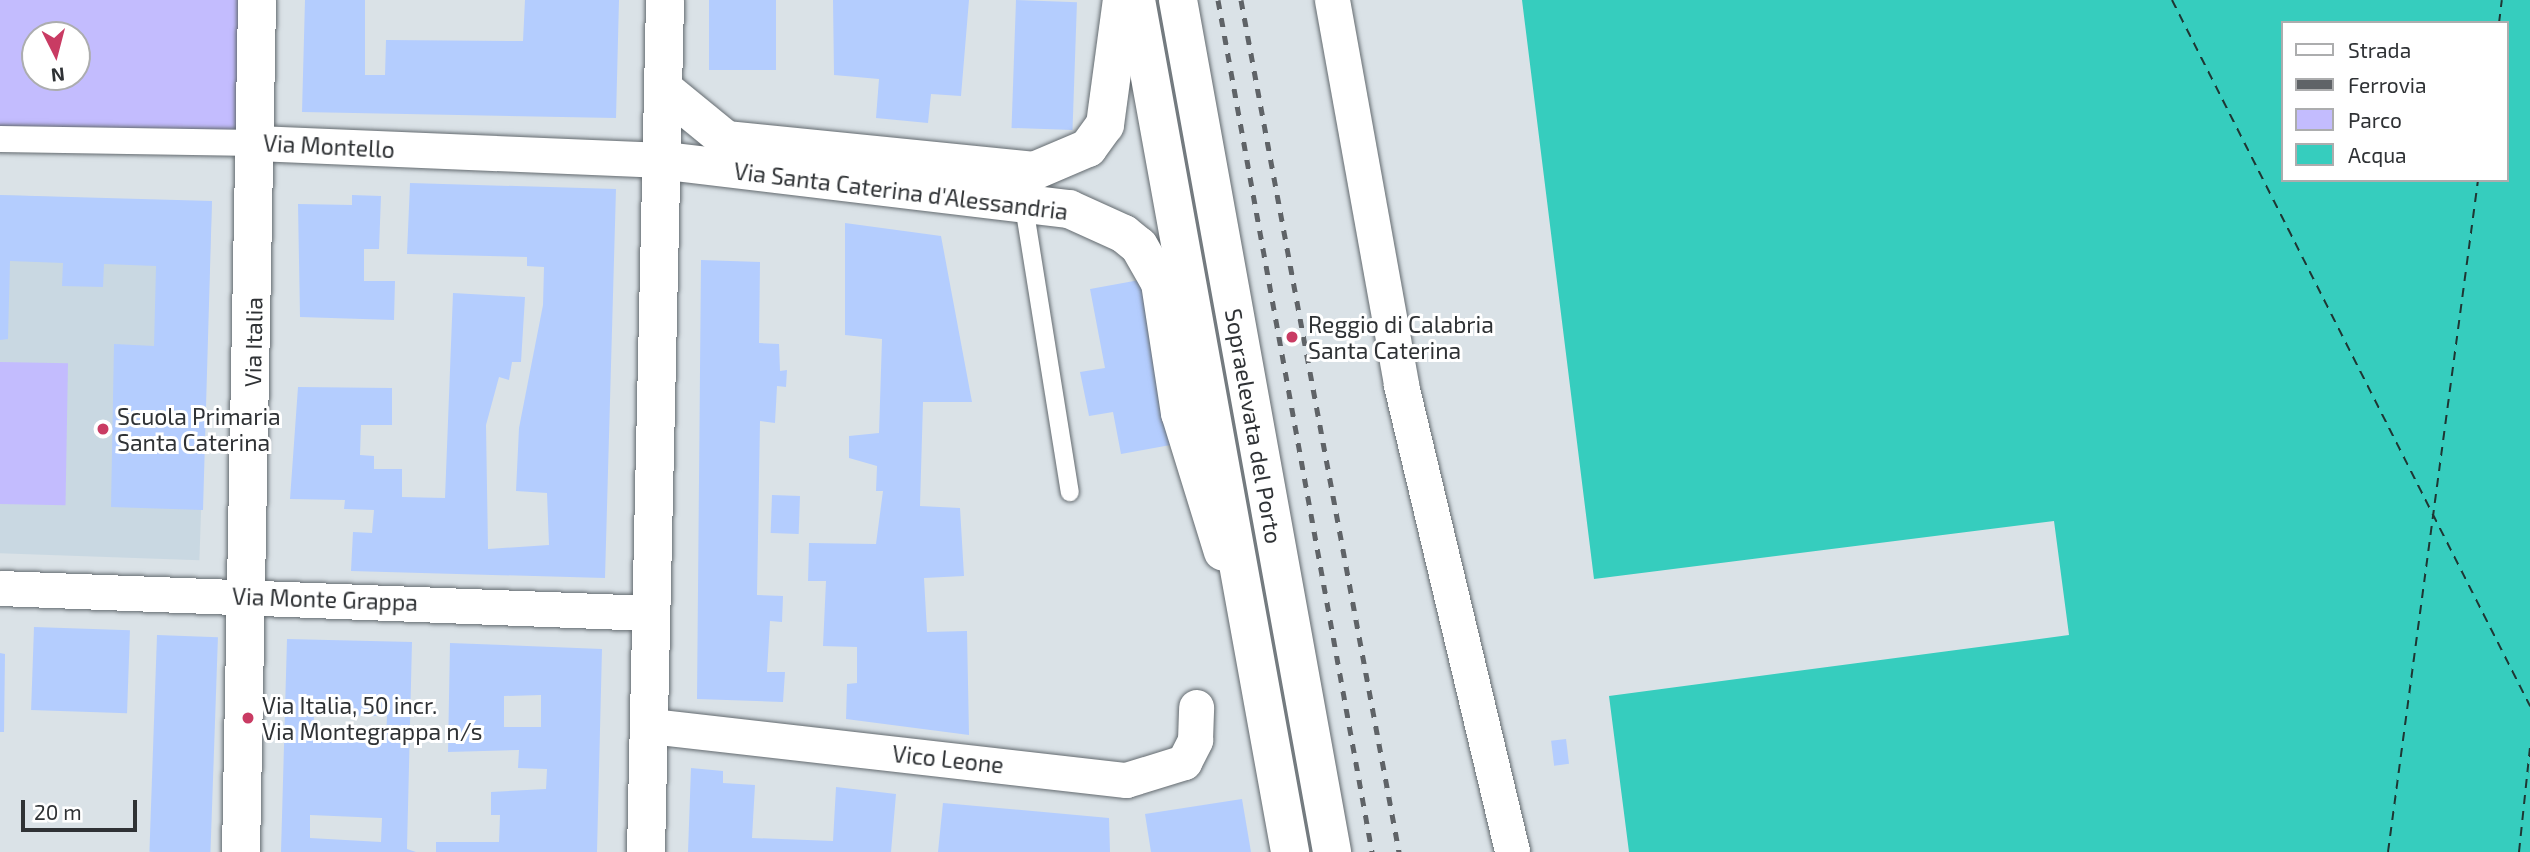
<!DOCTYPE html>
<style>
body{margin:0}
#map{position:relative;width:2530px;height:852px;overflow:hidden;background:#dae2e7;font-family:"Exo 2",sans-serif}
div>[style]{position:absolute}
.built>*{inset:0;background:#c9d8e2;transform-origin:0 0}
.green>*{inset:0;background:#c3bcfe;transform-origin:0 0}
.water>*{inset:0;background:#36cdbe}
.ferry>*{height:2px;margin-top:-1px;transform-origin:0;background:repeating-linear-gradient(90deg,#1e3633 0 9px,transparent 0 16px)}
.building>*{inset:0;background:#b4cdfe;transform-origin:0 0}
.roads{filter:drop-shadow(0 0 2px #636a6f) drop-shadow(0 0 2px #636a6f)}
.service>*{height:18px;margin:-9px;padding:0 9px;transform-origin:9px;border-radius:9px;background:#fff}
.pedestrian>*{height:26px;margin:-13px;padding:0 13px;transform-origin:13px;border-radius:13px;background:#fff}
.minor>*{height:35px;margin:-17.5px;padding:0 17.5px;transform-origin:17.5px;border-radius:17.5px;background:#fff}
.tertiary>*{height:38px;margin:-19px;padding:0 19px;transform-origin:19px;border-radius:19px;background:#fff}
.primary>*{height:38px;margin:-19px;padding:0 19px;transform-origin:19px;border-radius:19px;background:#fff}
.rail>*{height:5px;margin-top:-2.5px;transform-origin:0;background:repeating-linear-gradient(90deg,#5f6367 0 9px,transparent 0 18px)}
.dots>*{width:19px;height:19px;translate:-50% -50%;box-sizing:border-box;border:4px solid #fff;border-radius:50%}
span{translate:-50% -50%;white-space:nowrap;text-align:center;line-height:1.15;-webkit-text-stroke:6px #fff;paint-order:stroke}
.street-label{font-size:23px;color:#2f3235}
.poi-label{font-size:23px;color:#2f3235}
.left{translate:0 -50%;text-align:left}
.legend{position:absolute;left:2281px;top:21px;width:228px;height:161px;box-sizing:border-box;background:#fff;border:2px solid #acadae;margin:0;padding:9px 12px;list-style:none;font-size:21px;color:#2f3235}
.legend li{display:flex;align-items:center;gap:14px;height:35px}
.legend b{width:35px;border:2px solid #acadae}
.north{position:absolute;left:21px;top:21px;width:70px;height:70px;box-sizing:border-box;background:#fff;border:2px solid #acadae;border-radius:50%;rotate:174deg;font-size:19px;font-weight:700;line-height:28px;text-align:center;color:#2f3235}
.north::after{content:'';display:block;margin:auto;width:24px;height:32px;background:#c93b63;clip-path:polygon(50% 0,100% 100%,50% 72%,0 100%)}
.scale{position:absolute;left:21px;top:800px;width:116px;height:32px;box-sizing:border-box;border:4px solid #2f3235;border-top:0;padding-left:9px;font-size:21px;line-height:24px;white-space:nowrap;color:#2f3235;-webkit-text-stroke:5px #fff;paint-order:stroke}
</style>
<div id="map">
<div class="built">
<div style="left:0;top:195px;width:212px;height:358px;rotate:2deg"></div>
</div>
<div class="green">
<div style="clip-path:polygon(evenodd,0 0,257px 0,256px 143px,0 139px,0 0,35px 35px,77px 35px,77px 77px,35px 77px,35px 35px)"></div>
<div style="left:0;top:362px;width:68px;height:142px;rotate:1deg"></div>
</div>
<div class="water">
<div style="clip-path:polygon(evenodd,1522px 0,2530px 0,2530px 852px,1629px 852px,1609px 696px,2069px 635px,2054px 521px,1594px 579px,1522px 0,2283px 23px,2507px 23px,2507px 180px,2283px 180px,2283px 23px)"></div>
</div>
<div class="ferry">
<div style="left:2172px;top:0;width:792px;rotate:63.11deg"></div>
<div style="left:2499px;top:23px;width:23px;rotate:-83deg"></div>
<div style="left:2388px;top:852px;width:678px;rotate:-82.37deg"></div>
<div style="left:2519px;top:852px;width:105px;rotate:-84deg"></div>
</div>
<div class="building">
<div style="clip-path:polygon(305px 0,365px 0,365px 75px,385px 75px,386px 40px,523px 41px,525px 0,619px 0,616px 118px,302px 112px)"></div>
<div style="left:709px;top:0;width:67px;height:70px"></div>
<div style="clip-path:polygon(833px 0,969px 0,961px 96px,931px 94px,928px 123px,876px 118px,879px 79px,834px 75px)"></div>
<div style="left:1016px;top:0;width:61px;height:128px;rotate:2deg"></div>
<div style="clip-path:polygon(410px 183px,616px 189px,605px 578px,351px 571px,353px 532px,372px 533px,374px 510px,344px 509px,345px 500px,290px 499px,298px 387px,392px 388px,392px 425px,361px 425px,360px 455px,374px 456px,374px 469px,402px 469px,402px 497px,445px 498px,453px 293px,525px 297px,521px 362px,512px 362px,509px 380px,499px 377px,486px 425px,488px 549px,549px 545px,547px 493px,516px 491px,519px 428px,543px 305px,544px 267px,527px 266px,527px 257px,407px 254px)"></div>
<div style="clip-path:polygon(0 195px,212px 201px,203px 510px,111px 507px,114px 344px,154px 346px,156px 266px,104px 264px,103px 287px,62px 286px,63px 263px,10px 261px,8px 339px,0 340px)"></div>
<div style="clip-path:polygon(352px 195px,381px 196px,379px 249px,364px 249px,364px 281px,395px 281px,394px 320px,300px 317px,298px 204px,352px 205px)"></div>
<div style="clip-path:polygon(845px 223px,941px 236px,972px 402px,923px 402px,920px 506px,960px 508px,964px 576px,924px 578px,927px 632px,967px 631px,969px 735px,846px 719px,847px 684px,857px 683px,857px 647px,823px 646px,826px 581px,808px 581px,809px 543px,876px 544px,883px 491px,876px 491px,877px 466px,849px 458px,849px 436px,879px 433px,882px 339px,845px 335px)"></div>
<div style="clip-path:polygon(701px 260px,760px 262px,759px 343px,779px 344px,780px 371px,787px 370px,786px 387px,777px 386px,775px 423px,760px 421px,757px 595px,783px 596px,782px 622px,770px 621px,767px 672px,785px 672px,783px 702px,697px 699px)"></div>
<div style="clip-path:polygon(1145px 279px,1176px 444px,1121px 454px,1113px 412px,1089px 416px,1080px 372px,1105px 368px,1090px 289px)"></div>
<div style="left:772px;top:495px;width:28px;height:38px;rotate:2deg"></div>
<div style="left:34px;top:627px;width:96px;height:83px;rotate:2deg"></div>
<div style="left:157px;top:635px;width:61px;height:217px;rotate:2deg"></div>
<div style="clip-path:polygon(evenodd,287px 639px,412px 642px,407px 849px,416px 852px,281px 852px,287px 639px,314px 715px,387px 716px,386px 739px,313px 737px,314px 715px,287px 639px,310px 815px,382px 818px,381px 842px,310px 838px,310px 815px)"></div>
<div style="clip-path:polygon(evenodd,450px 643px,602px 649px,597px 852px,436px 852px,436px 842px,499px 842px,500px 815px,491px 815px,491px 792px,546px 789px,547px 769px,518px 768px,519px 750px,448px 752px,450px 643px,541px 695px,541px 727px,504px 727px,504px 696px,541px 695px)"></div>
<div style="clip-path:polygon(0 653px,5px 654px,4px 732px,0 732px)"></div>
<div style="left:1566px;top:739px;width:25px;height:15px;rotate:83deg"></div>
<div style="clip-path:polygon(691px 768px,723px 771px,723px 783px,755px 785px,752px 838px,833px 841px,836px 787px,896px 794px,891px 852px,688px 852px)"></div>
<div style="clip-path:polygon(1242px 799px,1251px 852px,1151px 852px,1145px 814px)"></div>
<div style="clip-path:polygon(943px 803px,1109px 818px,1110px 852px,938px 852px)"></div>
</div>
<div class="roads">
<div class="service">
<div style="left:1023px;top:200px;width:296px;rotate:80.9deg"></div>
</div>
<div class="pedestrian">
<div style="left:0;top:139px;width:256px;rotate:0.9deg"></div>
</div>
<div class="minor">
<div style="left:1332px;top:0;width:391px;rotate:79.8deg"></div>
<div style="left:1401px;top:385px;width:480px;rotate:76.6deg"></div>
<div style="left:256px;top:143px;width:402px;rotate:2.4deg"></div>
<div style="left:0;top:588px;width:650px;rotate:2.2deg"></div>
<div style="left:651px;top:726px;width:478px;rotate:6.5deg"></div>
<div style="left:1126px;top:780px;width:61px;rotate:-17.2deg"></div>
<div style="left:1184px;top:762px;width:25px;rotate:-63deg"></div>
<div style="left:1195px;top:740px;width:33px;rotate:-88deg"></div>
</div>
<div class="tertiary">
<div style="left:665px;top:90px;width:79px;rotate:39.3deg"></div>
<div style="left:726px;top:140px;width:310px;rotate:5.7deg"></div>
<div style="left:1034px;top:171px;width:59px;rotate:-23.1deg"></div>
<div style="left:1088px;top:148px;width:29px;rotate:-54deg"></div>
<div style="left:1105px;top:125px;width:126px;rotate:-82.3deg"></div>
<div style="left:658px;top:160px;width:414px;rotate:6.8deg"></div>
<div style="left:1069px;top:209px;width:60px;rotate:24.4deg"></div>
<div style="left:1124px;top:234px;width:19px;rotate:39deg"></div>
<div style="left:1139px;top:246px;width:43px;rotate:60.4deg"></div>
<div style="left:1160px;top:283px;width:132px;rotate:81.3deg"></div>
<div style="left:1180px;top:413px;width:145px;rotate:72.8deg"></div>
<div style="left:241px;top:852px;width:852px;rotate:-88.92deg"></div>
<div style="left:646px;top:852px;width:852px;rotate:-88.72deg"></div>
</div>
<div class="primary">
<div style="left:1136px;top:0;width:866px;rotate:79.75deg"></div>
<div style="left:1178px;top:0;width:866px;rotate:79.75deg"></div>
</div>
</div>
<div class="rail">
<div style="left:1218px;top:0;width:866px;rotate:79.75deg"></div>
<div style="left:1241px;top:0;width:867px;rotate:79.49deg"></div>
</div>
<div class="dots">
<div style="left:1292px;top:337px;background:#c93b63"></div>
<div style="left:103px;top:429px;background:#c93b63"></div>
<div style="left:248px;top:718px;background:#c93b63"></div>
</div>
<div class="street-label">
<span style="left:329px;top:146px;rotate:3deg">Via Montello</span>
<span style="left:901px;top:191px;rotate:7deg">Via Santa Caterina d'Alessandria</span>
<span style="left:253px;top:342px;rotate:-89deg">Via Italia</span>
<span style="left:1254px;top:426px;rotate:80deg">Sopraelevata del Porto</span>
<span style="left:325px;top:599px;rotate:2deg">Via Monte Grappa</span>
<span style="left:948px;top:759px;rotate:6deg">Vico Leone</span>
</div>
<div class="poi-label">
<span class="left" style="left:1308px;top:337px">Reggio di Calabria<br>Santa Caterina</span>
<span class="left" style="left:117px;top:429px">Scuola Primaria<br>Santa Caterina</span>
<span class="left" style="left:262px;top:718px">Via Italia, 50 incr.<br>Via Montegrappa n/s</span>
</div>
<ul class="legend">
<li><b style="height:9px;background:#fff"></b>Strada</li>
<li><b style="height:9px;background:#5f6367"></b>Ferrovia</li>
<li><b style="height:19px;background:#c3bcfe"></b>Parco</li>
<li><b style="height:19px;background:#36cdbe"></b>Acqua</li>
</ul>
<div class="north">N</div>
<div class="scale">20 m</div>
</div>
